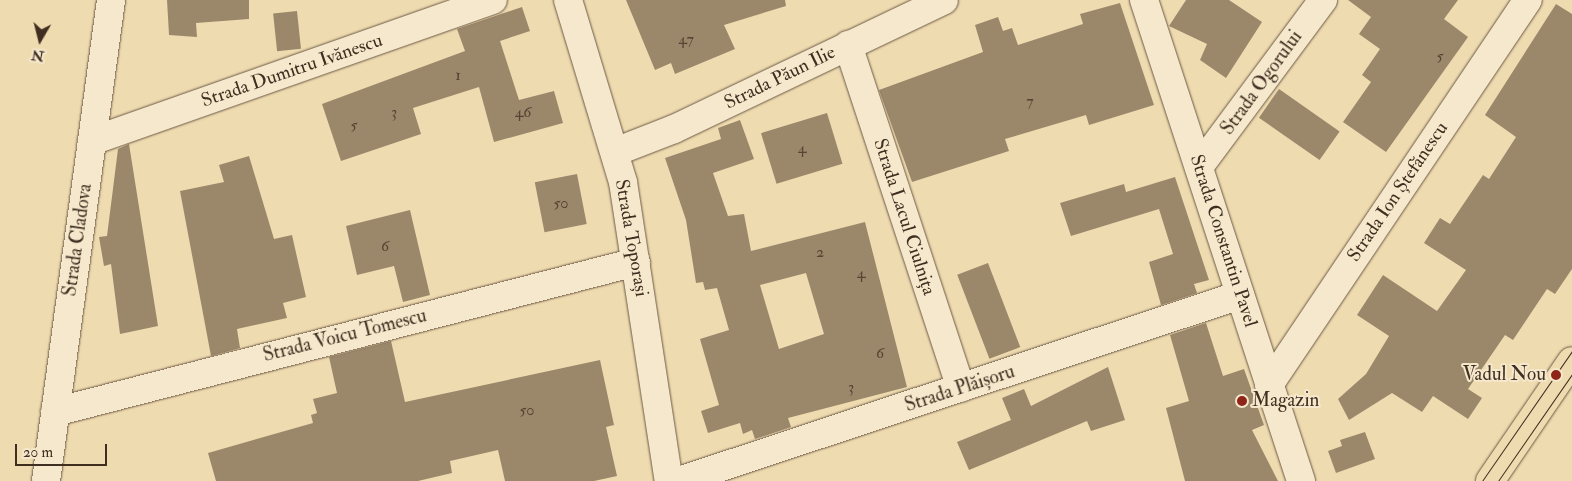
<!DOCTYPE html>
<meta charset="utf-8">
<style>
body{margin:0}
#map{position:relative;width:1572px;height:481px;overflow:hidden;background:#efdbb0;font-family:"IM FELL Double Pica",serif}
div>[style]{position:absolute}
.building>*{inset:0;background:#9b886b;transform-origin:0 0}
.roads{filter:drop-shadow(0 0 1px #6c5945) drop-shadow(0 0 1px #6c5945)}
.minor>*{height:28px;margin:-14px;padding:0 14px;transform-origin:14px;border-radius:14px;background:#f5e8cc}
.major>*{height:28px;margin:-14px;padding:0 14px;transform-origin:14px;border-radius:14px;background:#efdbb0}
.tram>*{height:1px;margin:-0.5px;padding:0 0.5px;transform-origin:0.5px;border-radius:0.5px;background:#402e21}
.dots>*{width:14px;height:14px;translate:-50% -50%;box-sizing:border-box;border:2px solid #f5e8cc;border-radius:50%}
span{translate:-50% -50%;white-space:nowrap;text-align:center;line-height:1.15;-webkit-text-stroke:4px #f5e8cc;paint-order:stroke}
.number-label{font-size:16px;color:#574434}
.number-label span{-webkit-text-stroke-width:0}
.street-label{font-size:19px;color:#402e21}
.poi-label{font-size:19px;color:#402e21}
.right{translate:-100% -50%;text-align:right}
.left{translate:0 -50%;text-align:left}
.north{position:absolute;left:15px;top:15px;width:50px;height:50px;-webkit-text-stroke:4px #f5e8cc;paint-order:stroke;rotate:188deg;font-size:14px;font-weight:700;line-height:20px;text-align:center;color:#402e21}
.north::after{content:'';display:block;margin:auto;width:18px;height:22px;background:#402e21;clip-path:polygon(50% 0,100% 100%,50% 72%,0 100%)}
.scale{position:absolute;left:15px;top:444px;width:92px;height:22px;box-sizing:border-box;border:2px solid #402e21;border-top:0;padding-left:6px;font-size:15px;line-height:18px;white-space:nowrap;color:#402e21;-webkit-text-stroke:4px #f5e8cc;paint-order:stroke}
</style>
<div id="map">
<div class="building">
<div style="clip-path:polygon(167px 0,249px 0,249px 19px,196px 23px,197px 37px,169px 35px)"></div>
<div style="clip-path:polygon(626px 0,785px 0,786px 6px,724px 25px,735px 49px,675px 74px,671px 63px,655px 70px)"></div>
<div style="clip-path:polygon(1186px 0,1229px 0,1262px 22px,1226px 78px,1200px 60px,1207px 44px,1169px 26px)"></div>
<div style="clip-path:polygon(1348px 0,1458px 0,1444px 19px,1468px 37px,1386px 152px,1343px 122px,1371px 82px,1362px 75px,1380px 49px,1359px 34px,1371px 17px)"></div>
<div style="clip-path:polygon(1120px 3px,1154px 105px,1089px 125px,1086px 115px,1005px 139px,1009px 151px,912px 182px,879px 90px,983px 52px,975px 25px,998px 17px,1003px 31px,1012px 28px,1018px 45px,1083px 24px,1080px 14px)"></div>
<div style="clip-path:polygon(1556px 4px,1572px 14px,1572px 269px,1555px 294px,1547px 289px,1513px 340px,1505px 335px,1468px 389px,1482px 398px,1468px 419px,1433px 396px,1422px 412px,1392px 393px,1349px 420px,1338px 399px,1366px 374px,1389px 336px,1357px 315px,1383px 275px,1437px 311px,1466px 270px,1424px 243px,1440px 218px,1450px 224px,1483px 175px,1489px 179px,1516px 137px,1485px 115px)"></div>
<div style="clip-path:polygon(522px 7px,530px 31px,500px 41px,519px 100px,554px 91px,563px 123px,494px 142px,479px 87px,413px 108px,421px 134px,341px 161px,322px 104px,465px 51px,457px 29px)"></div>
<div style="left:297px;top:11px;width:38px;height:24px;rotate:84deg"></div>
<div style="left:1279px;top:89px;width:74px;height:35px;rotate:35deg"></div>
<div style="left:827px;top:113px;width:53px;height:69px;rotate:73deg"></div>
<div style="clip-path:polygon(evenodd,740px 120px,754px 159px,713px 173px,728px 216px,744px 214px,751px 251px,865px 222px,907px 387px,788px 418px,791px 427px,755px 439px,752px 430px,743px 434px,740px 423px,708px 433px,701px 411px,719px 405px,700px 339px,729px 330px,717px 288px,705px 290px,703px 282px,696px 283px,686px 220px,665px 158px,721px 139px,718px 128px,740px 120px,806px 273px,824px 334px,779px 349px,760px 285px,806px 273px)"></div>
<div style="clip-path:polygon(129px 144px,158px 326px,120px 334px,111px 264px,104px 266px,99px 237px,107px 236px,118px 149px)"></div>
<div style="clip-path:polygon(249px 156px,274px 239px,292px 235px,306px 297px,283px 303px,287px 318px,237px 329px,240px 348px,211px 356px,180px 191px,224px 182px,219px 165px)"></div>
<div style="left:577px;top:174px;width:51px;height:43px;rotate:79deg"></div>
<div style="clip-path:polygon(1175px 177px,1209px 280px,1194px 284px,1197px 293px,1161px 305px,1149px 262px,1173px 254px,1159px 209px,1071px 236px,1060px 203px,1124px 184px,1126px 192px)"></div>
<div style="clip-path:polygon(410px 210px,430px 295px,403px 302px,394px 266px,357px 275px,346px 226px)"></div>
<div style="left:988px;top:263px;width:90px;height:33px;rotate:69deg"></div>
<div style="clip-path:polygon(1206px 323px,1223px 376px,1244px 369px,1264px 425px,1252px 430px,1278px 481px,1185px 481px,1166px 408px,1189px 401px,1170px 335px)"></div>
<div style="clip-path:polygon(391px 341px,405px 402px,600px 360px,614px 425px,606px 427px,617px 476px,594px 481px,505px 481px,498px 450px,450px 461px,452px 473px,418px 481px,216px 481px,208px 453px,313px 423px,311px 415px,317px 413px,313px 399px,337px 393px,329px 357px)"></div>
<div style="clip-path:polygon(1108px 367px,1125px 420px,1091px 431px,1087px 421px,969px 470px,957px 442px,1011px 420px,1002px 398px,1024px 389px,1031px 406px)"></div>
<div style="clip-path:polygon(1365px 432px,1375px 459px,1336px 473px,1328px 451px,1342px 446px,1340px 440px)"></div>
</div>
<div class="roads">
<div class="minor">
<div style="left:568px;top:0;width:190px;rotate:73.2deg"></div>
<div style="left:623px;top:182px;width:303px;rotate:81.3deg"></div>
<div style="left:1144px;top:0;width:506px;rotate:71.92deg"></div>
<div style="left:848px;top:45px;width:361px;rotate:71.8deg"></div>
<div style="left:92px;top:141px;width:425px;rotate:-19.4deg"></div>
<div style="left:615px;top:152px;width:63px;rotate:-21.3deg"></div>
<div style="left:674px;top:129px;width:299px;rotate:-25.5deg"></div>
<div style="left:1199px;top:167px;width:208px;rotate:-53.4deg"></div>
<div style="left:1269px;top:385px;width:464px;rotate:-56.1deg"></div>
<div style="left:55px;top:412px;width:600px;rotate:-14.48deg"></div>
<div style="left:46px;top:481px;width:485px;rotate:-82.3deg"></div>
<div style="left:679px;top:481px;width:591px;rotate:-18.34deg"></div>
</div>
<div class="major">
<div style="left:1490px;top:481px;width:145px;rotate:-55.7deg"></div>
</div>
</div>
<div class="tram">
<div style="left:1482px;top:481px;width:158px;rotate:-55.3deg"></div>
<div style="left:1498px;top:481px;width:130px;rotate:-55.3deg"></div>
</div>
<div class="dots">
<div style="left:1556px;top:375px;background:#8f2418"></div>
<div style="left:1242px;top:401px;background:#8f2418"></div>
</div>
<div class="number-label">
<span style="left:686px;top:39px">47</span>
<span style="left:1440px;top:56px">5</span>
<span style="left:458px;top:75px">1</span>
<span style="left:1030px;top:101px">7</span>
<span style="left:394px;top:112px">3</span>
<span style="left:523px;top:112px">46</span>
<span style="left:354px;top:125px">5</span>
<span style="left:802px;top:148px">4</span>
<span style="left:561px;top:203px">50</span>
<span style="left:385px;top:246px">6</span>
<span style="left:820px;top:252px">2</span>
<span style="left:861px;top:273px">4</span>
<span style="left:880px;top:353px">6</span>
<span style="left:851px;top:387px">3</span>
<span style="left:527px;top:410px">50</span>
</div>
<div class="street-label">
<span style="left:292px;top:71px;rotate:-19deg">Strada Dumitru Ivănescu</span>
<span style="left:780px;top:78px;rotate:-26deg">Strada Păun Ilie</span>
<span style="left:1262px;top:83px;rotate:-54deg">Strada Ogorului</span>
<span style="left:1398px;top:192px;rotate:-56deg">Strada Ion Ștefănescu</span>
<span style="left:904px;top:217px;rotate:72deg">Strada Lacul Ciulnița</span>
<span style="left:631px;top:238px;rotate:80deg">Strada Toporași</span>
<span style="left:78px;top:240px;rotate:-82deg">Strada Cladova</span>
<span style="left:1223px;top:241px;rotate:72deg">Strada Constantin Pavel</span>
<span style="left:345px;top:336px;rotate:-14deg">Strada Voicu Tomescu</span>
<span style="left:960px;top:389px;rotate:-18deg">Strada Plăișoru</span>
</div>
<div class="poi-label">
<span class="right" style="left:1546px;top:375px">Vadul Nou</span>
<span class="left" style="left:1252px;top:401px">Magazin</span>
</div>
<div class="north">N</div>
<div class="scale">20 m</div>
</div>
